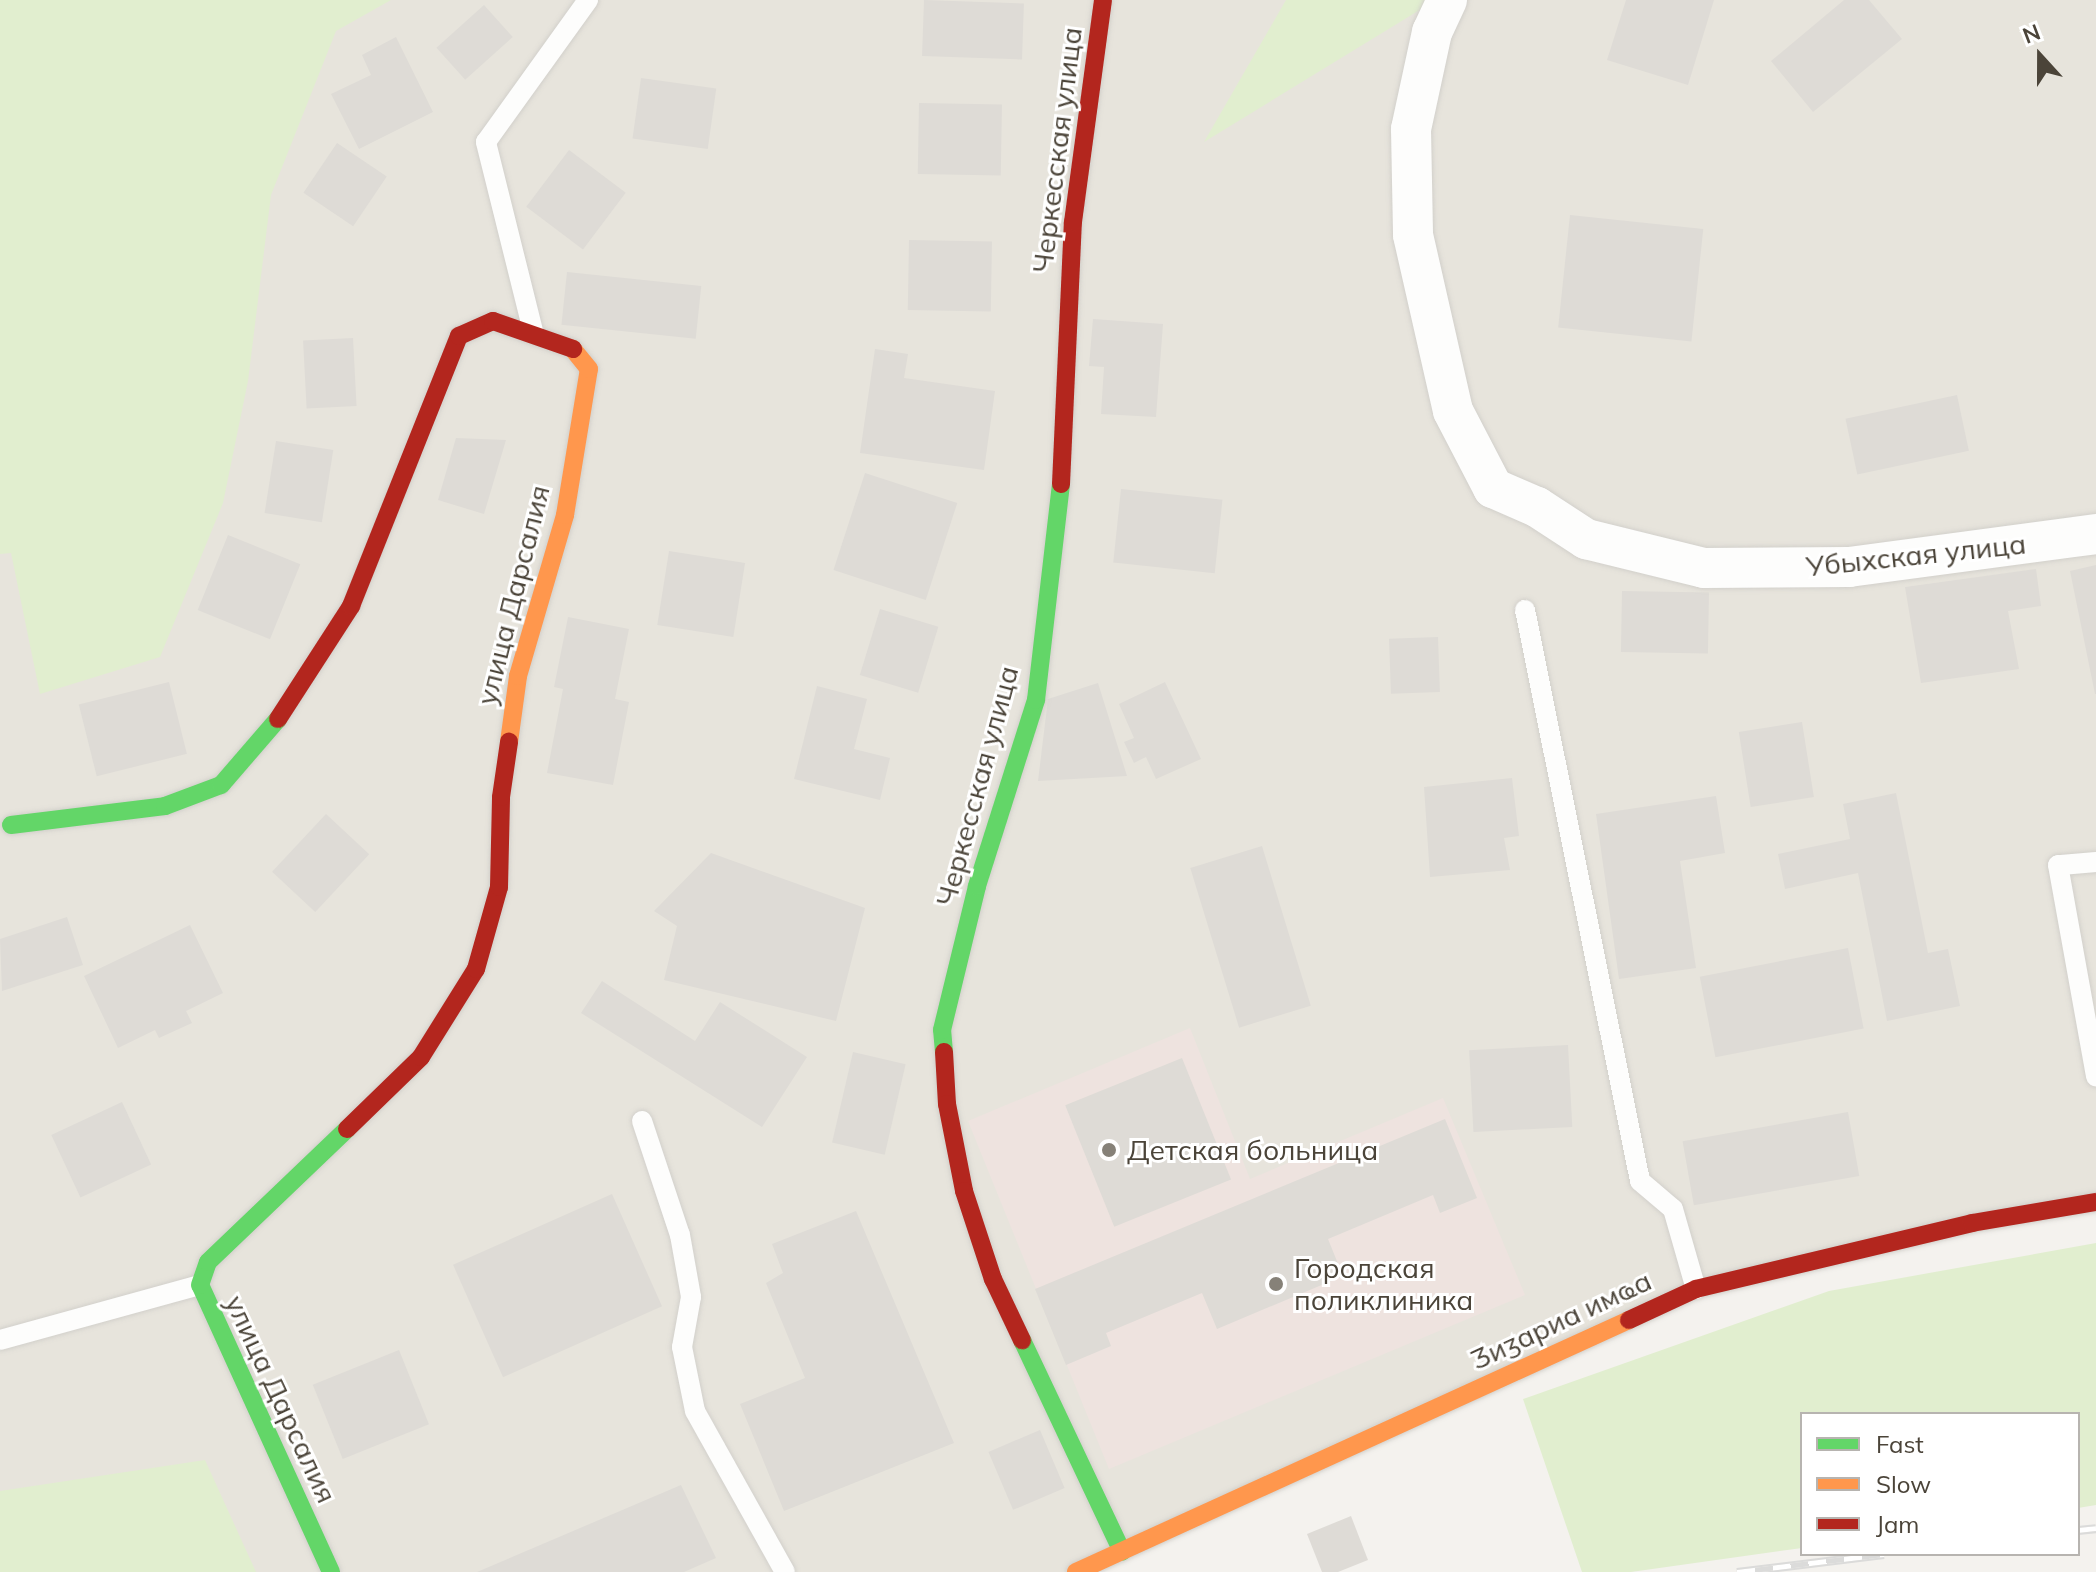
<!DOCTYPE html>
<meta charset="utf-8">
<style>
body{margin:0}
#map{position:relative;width:2096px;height:1572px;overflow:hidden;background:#f4f2ee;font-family:Mulish,sans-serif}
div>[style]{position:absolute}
.residential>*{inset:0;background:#e7e4dc}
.medical>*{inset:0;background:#eee3df}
.green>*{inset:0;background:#e1eecf}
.building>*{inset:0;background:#dedbd6;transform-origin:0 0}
.roads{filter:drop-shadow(0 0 2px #d2d0cb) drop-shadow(0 0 2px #d2d0cb)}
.lane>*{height:20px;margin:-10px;padding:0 10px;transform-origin:10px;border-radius:10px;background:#fdfdfc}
.street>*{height:40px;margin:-20px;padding:0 20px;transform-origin:20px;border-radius:20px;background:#fdfdfc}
.fast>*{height:18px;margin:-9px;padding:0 9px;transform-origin:9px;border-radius:9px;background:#63d668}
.slow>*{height:18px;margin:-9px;padding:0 9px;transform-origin:9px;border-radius:9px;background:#ff974d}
.jam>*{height:18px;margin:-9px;padding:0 9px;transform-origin:9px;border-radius:9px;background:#b3261e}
.rail>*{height:9px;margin-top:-4.5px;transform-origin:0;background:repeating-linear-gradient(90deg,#fff 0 18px,#dbdbda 0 36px);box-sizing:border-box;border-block:2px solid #dbdbda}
.dots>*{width:22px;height:22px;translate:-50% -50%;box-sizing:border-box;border:4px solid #fff;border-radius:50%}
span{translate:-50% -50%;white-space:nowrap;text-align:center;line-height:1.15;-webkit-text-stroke:6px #fff;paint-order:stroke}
.street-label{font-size:28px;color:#4b4439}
.poi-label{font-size:28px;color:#4b4439}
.left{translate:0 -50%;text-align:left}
.legend{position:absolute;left:1800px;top:1412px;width:280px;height:144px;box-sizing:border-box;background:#fff;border:2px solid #b7b4b0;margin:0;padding:10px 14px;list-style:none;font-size:24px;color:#4b4439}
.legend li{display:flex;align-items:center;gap:16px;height:40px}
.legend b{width:40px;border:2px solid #b7b4b0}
.north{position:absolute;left:2000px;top:16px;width:80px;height:80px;-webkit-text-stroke:6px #fff;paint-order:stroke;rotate:339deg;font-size:22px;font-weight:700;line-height:32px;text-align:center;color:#4b4439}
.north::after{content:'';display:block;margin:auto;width:28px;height:36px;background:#4b4439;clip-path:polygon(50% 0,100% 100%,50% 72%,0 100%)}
</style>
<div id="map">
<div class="residential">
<div style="clip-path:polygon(0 0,2096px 0,2096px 1196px,1752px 1272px,1074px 1572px,0 1572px)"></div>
</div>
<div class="medical">
<div style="clip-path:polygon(1190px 1028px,1250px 1179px,1443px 1098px,1525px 1295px,1109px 1469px,968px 1121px)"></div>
</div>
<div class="green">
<div style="clip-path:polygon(0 0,391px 0,336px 31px,271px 195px,248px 381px,223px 503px,160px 657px,40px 694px,11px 553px,0 554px)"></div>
<div style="clip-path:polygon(1286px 0,1436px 0,1204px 142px)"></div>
<div style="clip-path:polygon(2096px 1243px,2096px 1505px,2078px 1508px,2078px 1414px,1802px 1414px,1802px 1548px,1631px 1572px,1582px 1572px,1523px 1399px,1829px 1291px)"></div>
<div style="clip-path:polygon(205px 1460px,256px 1572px,0 1572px,0 1491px)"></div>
</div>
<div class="building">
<div style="left:924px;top:0;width:100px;height:56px;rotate:2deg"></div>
<div style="clip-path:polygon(1626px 0,1714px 0,1688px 85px,1607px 60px)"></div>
<div style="clip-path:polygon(1844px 0,1869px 0,1902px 39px,1813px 112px,1771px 61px)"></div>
<div style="left:484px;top:5px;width:43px;height:64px;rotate:48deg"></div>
<div style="clip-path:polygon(396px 37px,433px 112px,359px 149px,331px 94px,371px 75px,362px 55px)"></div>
<div style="left:641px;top:78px;width:76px;height:61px;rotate:8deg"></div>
<div style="left:919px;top:103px;width:83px;height:71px;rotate:1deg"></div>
<div style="left:337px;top:143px;width:60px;height:60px;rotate:34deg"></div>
<div style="left:569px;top:150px;width:71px;height:71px;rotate:37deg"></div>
<div style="left:1570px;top:215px;width:134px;height:113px;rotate:6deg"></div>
<div style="left:909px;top:240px;width:83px;height:70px;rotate:1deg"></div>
<div style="left:567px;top:272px;width:135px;height:53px;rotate:6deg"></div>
<div style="clip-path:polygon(1093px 319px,1163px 324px,1156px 417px,1101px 414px,1104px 367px,1089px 366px)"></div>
<div style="left:353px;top:338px;width:68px;height:50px;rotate:87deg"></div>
<div style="clip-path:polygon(875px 349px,908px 354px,904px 378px,995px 391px,984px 470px,860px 453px)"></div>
<div style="left:1957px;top:395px;width:57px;height:114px;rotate:78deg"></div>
<div style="clip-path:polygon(456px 438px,506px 440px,484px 514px,438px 500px)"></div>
<div style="left:276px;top:441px;width:58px;height:73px;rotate:9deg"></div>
<div style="left:865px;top:473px;width:97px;height:102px;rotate:18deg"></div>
<div style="left:1121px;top:489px;width:102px;height:74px;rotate:6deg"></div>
<div style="left:228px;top:535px;width:78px;height:81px;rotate:22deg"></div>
<div style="left:669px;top:551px;width:77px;height:75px;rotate:9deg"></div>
<div style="clip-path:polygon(2096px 565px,2096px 694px,2095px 694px,2070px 571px)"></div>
<div style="clip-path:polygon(2036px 569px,2041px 606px,2008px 611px,2019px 669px,1921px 683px,1905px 587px)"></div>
<div style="left:1622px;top:591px;width:87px;height:61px;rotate:1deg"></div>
<div style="left:880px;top:609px;width:61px;height:69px;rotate:17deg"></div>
<div style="clip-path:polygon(568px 617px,629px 629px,615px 699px,629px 702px,613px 785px,547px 773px,563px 689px,554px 687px)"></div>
<div style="left:1438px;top:637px;width:55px;height:49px;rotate:88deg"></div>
<div style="left:169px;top:682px;width:74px;height:93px;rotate:76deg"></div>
<div style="clip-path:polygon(1165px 682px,1201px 759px,1156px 779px,1146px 757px,1134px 763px,1124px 742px,1134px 738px,1119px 704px)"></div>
<div style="clip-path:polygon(1098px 683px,1127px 776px,1038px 781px,1048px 699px)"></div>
<div style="clip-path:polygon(817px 686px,867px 699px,854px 749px,890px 758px,880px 800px,794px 779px)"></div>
<div style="left:1802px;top:722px;width:76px;height:64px;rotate:81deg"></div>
<div style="clip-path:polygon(1512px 778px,1519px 836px,1504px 838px,1510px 870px,1430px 877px,1424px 787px)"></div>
<div style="clip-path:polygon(1896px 793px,1928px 953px,1948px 949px,1960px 1006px,1887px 1021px,1858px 873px,1785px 889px,1778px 854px,1850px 839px,1843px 804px)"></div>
<div style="clip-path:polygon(1716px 796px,1725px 853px,1680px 861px,1696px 968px,1619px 979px,1596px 814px)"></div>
<div style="left:326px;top:814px;width:59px;height:79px;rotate:43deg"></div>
<div style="left:1262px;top:846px;width:167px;height:75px;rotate:73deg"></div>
<div style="clip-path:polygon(711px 853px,865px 908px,836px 1021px,664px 980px,677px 926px,654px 911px)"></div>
<div style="clip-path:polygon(67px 917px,83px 965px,2px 991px,0 939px)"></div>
<div style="clip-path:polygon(190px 925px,223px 993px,186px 1011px,192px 1023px,159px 1038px,155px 1030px,118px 1048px,84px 976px)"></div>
<div style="left:1848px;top:948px;width:82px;height:151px;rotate:79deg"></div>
<div style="clip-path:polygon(602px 981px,695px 1041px,720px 1002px,807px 1057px,762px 1127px,581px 1013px)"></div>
<div style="left:1568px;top:1045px;width:82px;height:99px;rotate:87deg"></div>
<div style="left:853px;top:1052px;width:54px;height:93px;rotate:13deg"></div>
<div style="left:1182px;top:1058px;width:131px;height:126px;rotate:68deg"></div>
<div style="left:122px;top:1102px;width:69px;height:78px;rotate:65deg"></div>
<div style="left:1848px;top:1112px;width:65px;height:168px;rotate:80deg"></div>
<div style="clip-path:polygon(1445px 1119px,1477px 1198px,1440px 1213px,1433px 1195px,1328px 1239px,1343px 1276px,1217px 1329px,1202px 1293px,1106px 1333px,1111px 1346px,1066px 1365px,1035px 1289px)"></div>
<div style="left:612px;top:1194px;width:123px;height:174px;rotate:66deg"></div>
<div style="clip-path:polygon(856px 1211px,954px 1443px,784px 1511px,740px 1404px,805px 1378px,766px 1283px,783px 1273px,772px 1244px)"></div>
<div style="left:399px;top:1350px;width:80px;height:93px;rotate:68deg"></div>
<div style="left:1040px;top:1430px;width:63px;height:56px;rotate:67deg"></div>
<div style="clip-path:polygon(681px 1485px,716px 1558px,684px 1572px,477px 1572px)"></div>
<div style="clip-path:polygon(1351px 1516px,1368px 1560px,1338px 1572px,1322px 1572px,1307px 1534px)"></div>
</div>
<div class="roads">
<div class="lane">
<div style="left:533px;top:331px;width:195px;rotate:-104deg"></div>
<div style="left:486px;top:142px;width:175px;rotate:-54.3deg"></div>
<div style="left:1525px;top:610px;width:582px;rotate:78.61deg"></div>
<div style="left:1640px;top:1181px;width:43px;rotate:40.3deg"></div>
<div style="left:1673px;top:1209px;width:83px;rotate:74deg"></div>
<div style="left:2096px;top:862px;width:38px;rotate:175deg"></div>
<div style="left:2058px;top:865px;width:215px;rotate:79.8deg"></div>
<div style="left:642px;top:1121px;width:120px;rotate:71.6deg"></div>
<div style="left:680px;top:1235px;width:63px;rotate:79.9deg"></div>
<div style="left:691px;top:1297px;width:51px;rotate:100.2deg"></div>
<div style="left:682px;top:1347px;width:65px;rotate:78.5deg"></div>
<div style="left:695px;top:1411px;width:184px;rotate:60.8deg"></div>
<div style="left:0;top:1340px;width:207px;rotate:-15.4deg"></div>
</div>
<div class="street">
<div style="left:1447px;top:0;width:35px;rotate:115deg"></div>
<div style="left:1432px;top:32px;width:99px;rotate:102.2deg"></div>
<div style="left:1411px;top:129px;width:106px;rotate:88.9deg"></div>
<div style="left:1413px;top:235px;width:180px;rotate:77.2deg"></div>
<div style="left:1453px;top:411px;width:87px;rotate:62.5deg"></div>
<div style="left:1493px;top:488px;width:48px;rotate:23.4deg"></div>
<div style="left:1537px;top:507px;width:59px;rotate:33.1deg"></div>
<div style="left:1586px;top:539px;width:122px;rotate:13.8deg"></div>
<div style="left:1704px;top:568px;width:145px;rotate:-0.4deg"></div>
<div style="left:1849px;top:567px;width:249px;rotate:-7.6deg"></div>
</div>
<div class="fast">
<div style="left:11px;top:825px;width:155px;rotate:-7deg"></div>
<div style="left:165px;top:806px;width:60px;rotate:-20.6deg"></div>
<div style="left:221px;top:785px;width:87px;rotate:-49.2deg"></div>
<div style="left:944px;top:1052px;width:22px;rotate:-95deg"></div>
<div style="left:942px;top:1030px;width:148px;rotate:-76.3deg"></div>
<div style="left:977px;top:886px;width:195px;rotate:-72.4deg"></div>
<div style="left:1036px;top:700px;width:217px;rotate:-83.4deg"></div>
<div style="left:1022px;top:1340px;width:234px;rotate:64.7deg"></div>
<div style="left:331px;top:1572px;width:315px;rotate:-114.5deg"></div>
<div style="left:200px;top:1285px;width:24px;rotate:-71deg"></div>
<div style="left:208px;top:1262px;width:192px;rotate:-43.7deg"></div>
</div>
<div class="slow">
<div style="left:509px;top:742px;width:67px;rotate:-82.2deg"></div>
<div style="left:518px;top:676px;width:168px;rotate:-73.7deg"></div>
<div style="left:565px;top:515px;width:148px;rotate:-80.7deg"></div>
<div style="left:589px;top:369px;width:26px;rotate:-129deg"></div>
<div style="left:1076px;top:1572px;width:608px;rotate:-24.5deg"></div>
</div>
<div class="jam">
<div style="left:1061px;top:484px;width:262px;rotate:-87.4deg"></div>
<div style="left:1073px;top:222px;width:224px;rotate:-82.3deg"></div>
<div style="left:278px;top:719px;width:135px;rotate:-57.1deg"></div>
<div style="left:351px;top:606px;width:291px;rotate:-68.2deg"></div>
<div style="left:459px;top:336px;width:37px;rotate:-24deg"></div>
<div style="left:493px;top:321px;width:85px;rotate:19.3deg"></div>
<div style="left:944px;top:1052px;width:52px;rotate:86.7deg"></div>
<div style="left:947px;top:1104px;width:89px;rotate:78.9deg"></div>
<div style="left:964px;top:1191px;width:93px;rotate:71.8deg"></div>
<div style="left:993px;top:1279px;width:68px;rotate:64.6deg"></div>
<div style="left:347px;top:1129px;width:103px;rotate:-44.2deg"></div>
<div style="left:421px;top:1057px;width:104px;rotate:-58deg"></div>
<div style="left:476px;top:969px;width:85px;rotate:-74.3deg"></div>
<div style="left:499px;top:887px;width:90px;rotate:-88.7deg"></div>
<div style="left:501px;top:797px;width:56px;rotate:-81.7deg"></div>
<div style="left:1629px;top:1320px;width:74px;rotate:-24.8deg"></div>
<div style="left:1696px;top:1289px;width:284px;rotate:-13.4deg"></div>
<div style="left:1972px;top:1223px;width:126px;rotate:-9.6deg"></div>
</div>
</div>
<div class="rail">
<div style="left:2078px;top:1530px;width:18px;rotate:-6deg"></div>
<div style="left:1737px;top:1572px;width:148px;rotate:-7deg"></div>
</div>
<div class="dots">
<div style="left:1109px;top:1150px;background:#868178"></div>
<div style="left:1276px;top:1284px;background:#868178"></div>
</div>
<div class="street-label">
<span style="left:1057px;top:150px;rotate:-83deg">Черкесская улица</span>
<span style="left:1916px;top:555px;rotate:-6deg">Убыхская улица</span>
<span style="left:513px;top:595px;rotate:-76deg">улица Дарсалия</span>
<span style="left:977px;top:786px;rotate:-75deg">Черкесская улица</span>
<span style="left:1561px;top:1320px;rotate:-25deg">Ӡиӡариа имҩа</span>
<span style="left:281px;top:1399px;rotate:65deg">улица Дарсалия</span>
</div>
<div class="poi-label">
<span class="left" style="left:1127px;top:1150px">Детская больница</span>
<span class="left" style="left:1294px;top:1284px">Городская<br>поликлиника</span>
</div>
<ul class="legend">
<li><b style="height:10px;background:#63d668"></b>Fast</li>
<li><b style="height:10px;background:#ff974d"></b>Slow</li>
<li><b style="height:10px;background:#b3261e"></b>Jam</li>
</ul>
<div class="north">N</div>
</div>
